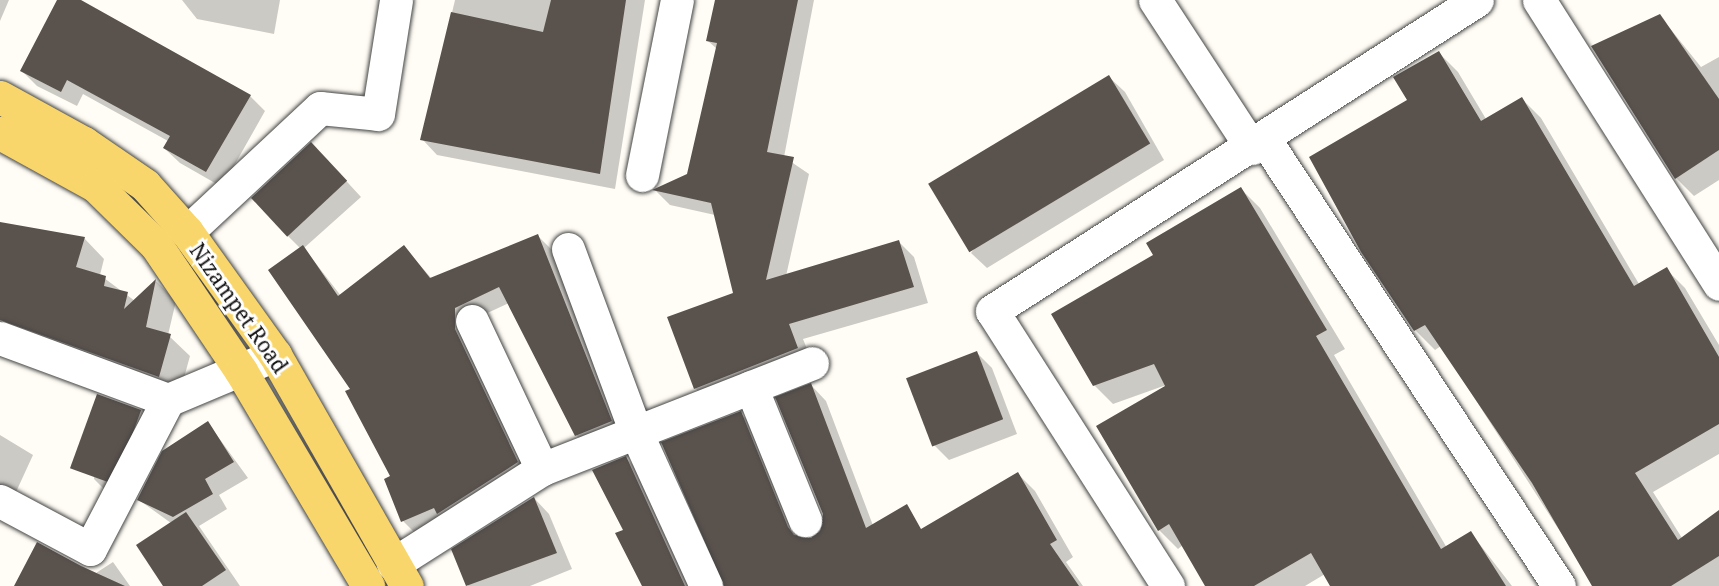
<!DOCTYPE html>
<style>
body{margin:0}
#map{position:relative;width:1719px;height:586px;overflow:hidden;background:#fffdf5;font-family:"Noto Serif",serif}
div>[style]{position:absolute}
.shadow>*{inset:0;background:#0003}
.building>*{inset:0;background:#5a524d;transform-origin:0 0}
.roads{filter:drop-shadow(0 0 2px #444) drop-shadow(0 0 2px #444)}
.minor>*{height:33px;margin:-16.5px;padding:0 16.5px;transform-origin:16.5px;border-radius:16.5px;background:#fff}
.major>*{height:33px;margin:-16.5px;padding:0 16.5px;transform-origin:16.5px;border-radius:16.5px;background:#f9d66b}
span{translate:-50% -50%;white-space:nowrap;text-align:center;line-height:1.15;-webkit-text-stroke:6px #fff;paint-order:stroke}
.street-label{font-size:21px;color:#111}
</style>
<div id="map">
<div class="shadow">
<div style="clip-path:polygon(0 0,9px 0,0 21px)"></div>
<div style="clip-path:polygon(58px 0,78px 0,250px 96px,265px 111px,222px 187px,180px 163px,164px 148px,168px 141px,83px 94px,77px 106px,37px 86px,21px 70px)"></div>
<div style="clip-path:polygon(182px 0,280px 0,274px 34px,197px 19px)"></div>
<div style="clip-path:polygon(455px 0,645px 0,615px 189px,437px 155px,422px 139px)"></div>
<div style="clip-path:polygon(717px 0,814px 0,784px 157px,809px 174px,786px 276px,899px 242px,914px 257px,928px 303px,803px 339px,813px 364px,711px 404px,695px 388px,735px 294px,715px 215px,670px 205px,655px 190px,689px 175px,717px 49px,708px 41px)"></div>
<div style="clip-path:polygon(1660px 16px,1701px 67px,1719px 57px,1719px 180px,1694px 196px,1676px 178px,1593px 47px)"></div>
<div style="clip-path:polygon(1439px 53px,1458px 72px,1486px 119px,1522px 99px,1541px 118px,1639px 284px,1666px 269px,1685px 288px,1719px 345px,1719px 454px,1653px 492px,1682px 538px,1719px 512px,1719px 586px,1595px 586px,1441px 346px,1435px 350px,1416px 331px,1356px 241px,1409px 101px)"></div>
<div style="clip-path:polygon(1109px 77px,1125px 92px,1164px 160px,987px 268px,971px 253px)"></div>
<div style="clip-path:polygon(326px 159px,361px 197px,304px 248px,341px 296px,404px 247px,432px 279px,538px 236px,552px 250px,625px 436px,590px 449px,576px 435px,509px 303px,468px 322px,531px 477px,417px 535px,403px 521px,392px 477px,352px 390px,300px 248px,287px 235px)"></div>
<div style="clip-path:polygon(1241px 189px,1260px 208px,1345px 349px,1334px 355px,1447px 548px,1471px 533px,1512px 586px,1332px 586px,1325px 574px,1305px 586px,1207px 586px,1183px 545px,1178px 549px,1159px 530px,1169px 384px,1113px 404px,1094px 385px,1155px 255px)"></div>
<div style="clip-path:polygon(0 223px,84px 238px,104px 259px,100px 275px,135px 301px,156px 281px,176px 301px,168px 335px,190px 356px,179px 396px,0 331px)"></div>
<div style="clip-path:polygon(977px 353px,992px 368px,1017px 434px,949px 460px,933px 444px)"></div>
<div style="clip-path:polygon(811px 385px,826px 401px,877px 536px,778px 586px,724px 586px,663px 443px,740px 413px,756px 428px,800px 537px,812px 539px,821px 532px,824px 513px)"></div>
<div style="clip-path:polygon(98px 396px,141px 411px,156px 427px,110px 495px,94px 479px)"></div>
<div style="clip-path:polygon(208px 423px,248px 478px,219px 495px,227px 509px,199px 526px,240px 586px,165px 586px,171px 523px,139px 500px)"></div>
<div style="clip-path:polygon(0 435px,33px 455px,16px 492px,0 493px)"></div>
<div style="clip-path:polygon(626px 458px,634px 466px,689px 586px,643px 586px,625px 531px)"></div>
<div style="clip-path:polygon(1018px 474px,1035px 491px,1073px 557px,1066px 562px,1083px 586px,851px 586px)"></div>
<div style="clip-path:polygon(534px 498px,549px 514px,572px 569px,530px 586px,468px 586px,453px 550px)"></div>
<div style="clip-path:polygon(38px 544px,96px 573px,113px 562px,130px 586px,15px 586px)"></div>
</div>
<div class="building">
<div style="clip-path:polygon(57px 0,81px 0,251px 95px,206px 172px,163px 148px,170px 136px,67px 80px,61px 92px,20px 71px)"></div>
<div style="clip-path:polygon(551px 0,626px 0,600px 174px,420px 140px,451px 12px,543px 32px)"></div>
<div style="clip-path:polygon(715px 0,798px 0,767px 152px,794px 157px,766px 280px,899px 240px,914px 287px,789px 324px,798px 348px,694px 389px,667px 317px,733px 293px,711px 203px,652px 190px,687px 174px,717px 43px,706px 41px)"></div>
<div style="clip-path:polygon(1660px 14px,1719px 99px,1719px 150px,1675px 179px,1591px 46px)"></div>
<div style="clip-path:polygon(1439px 51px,1481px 121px,1522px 97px,1634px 286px,1667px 267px,1719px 357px,1719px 424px,1635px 473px,1678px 540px,1719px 510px,1719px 556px,1671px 586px,1592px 586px,1532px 483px,1425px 325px,1414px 331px,1361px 252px,1309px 157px,1407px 100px,1393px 77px)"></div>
<div style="left:1109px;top:75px;width:80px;height:211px;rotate:59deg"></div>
<div style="left:311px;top:142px;width:53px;height:82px;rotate:47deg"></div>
<div style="clip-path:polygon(1241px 187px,1327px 330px,1316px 336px,1441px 549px,1471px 531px,1506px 586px,1330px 586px,1311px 553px,1254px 586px,1205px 586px,1169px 524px,1158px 531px,1096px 426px,1165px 386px,1154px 364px,1093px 386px,1051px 314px,1153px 255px,1146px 243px)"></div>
<div style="clip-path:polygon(0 222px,85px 237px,76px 267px,106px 276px,104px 286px,128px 292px,124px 309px,156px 279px,146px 327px,171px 334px,159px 377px,0 320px)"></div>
<div style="clip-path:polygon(538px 234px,612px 421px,575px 436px,499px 287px,455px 308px,455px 329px,518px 462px,437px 514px,434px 508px,401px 522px,384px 479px,390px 476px,345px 391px,350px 389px,268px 270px,303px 245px,338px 296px,404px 245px,430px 278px)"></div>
<div style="left:977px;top:351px;width:73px;height:76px;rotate:69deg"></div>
<div style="clip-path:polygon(811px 383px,866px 528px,907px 504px,921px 529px,1018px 472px,1057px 540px,1050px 544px,1079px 586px,724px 586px,661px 442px,741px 411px,788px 527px,794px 535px,811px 538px,820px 531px,823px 514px,775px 397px)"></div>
<div style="left:97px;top:394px;width:47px;height:79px;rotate:20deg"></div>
<div style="clip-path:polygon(208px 421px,234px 462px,205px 479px,213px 494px,173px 517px,137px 500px,162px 451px)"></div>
<div style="clip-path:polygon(626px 456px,685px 586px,642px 586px,615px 533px,623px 530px,592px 470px)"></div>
<div style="clip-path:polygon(534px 497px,557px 553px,466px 586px,451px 549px)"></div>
<div style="clip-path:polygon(186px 512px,226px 570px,202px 586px,163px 586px,136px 545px)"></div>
<div style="clip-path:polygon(37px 542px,81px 566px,125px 586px,14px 586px)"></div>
</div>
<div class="roads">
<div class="minor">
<div style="left:1155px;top:0;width:177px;rotate:56.8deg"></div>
<div style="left:1539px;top:0;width:336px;rotate:57.6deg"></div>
<div style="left:1265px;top:140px;width:534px;rotate:56.61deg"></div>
<div style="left:642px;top:175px;width:178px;rotate:-78.7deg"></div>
<div style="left:187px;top:232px;width:182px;rotate:-43deg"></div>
<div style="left:320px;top:108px;width:58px;rotate:5.9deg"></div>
<div style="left:378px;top:114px;width:115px;rotate:-81deg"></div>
<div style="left:568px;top:249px;width:193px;rotate:69.7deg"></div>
<div style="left:635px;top:430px;width:171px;rotate:65.5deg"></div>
<div style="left:472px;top:321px;width:164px;rotate:64.7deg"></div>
<div style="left:0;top:338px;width:179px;rotate:20.3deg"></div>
<div style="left:751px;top:387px;width:144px;rotate:67.9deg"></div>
<div style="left:0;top:501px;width:102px;rotate:28.1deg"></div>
<div style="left:90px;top:549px;width:168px;rotate:-62.4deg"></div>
<div style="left:168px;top:400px;width:116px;rotate:-22.8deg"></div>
<div style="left:393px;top:564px;width:177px;rotate:-32.5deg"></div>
<div style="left:542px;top:469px;width:290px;rotate:-21.4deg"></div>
<div style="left:1168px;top:586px;width:326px;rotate:-122.6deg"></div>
<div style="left:992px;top:311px;width:576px;rotate:-32.67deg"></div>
</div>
<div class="major">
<div style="left:0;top:97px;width:96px;rotate:28.7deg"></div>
<div style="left:84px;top:143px;width:74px;rotate:34.5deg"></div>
<div style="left:145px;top:185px;width:63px;rotate:48.2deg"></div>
<div style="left:187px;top:232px;width:151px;rotate:54.4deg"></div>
<div style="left:275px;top:355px;width:266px;rotate:60.3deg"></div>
<div style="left:0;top:133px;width:110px;rotate:28.9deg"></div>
<div style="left:96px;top:186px;width:84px;rotate:44.5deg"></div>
<div style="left:156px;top:245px;width:152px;rotate:56deg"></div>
<div style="left:241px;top:371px;width:250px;rotate:59.4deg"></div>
</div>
</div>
<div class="street-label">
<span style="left:239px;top:308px;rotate:55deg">Nizampet Road</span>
</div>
</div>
